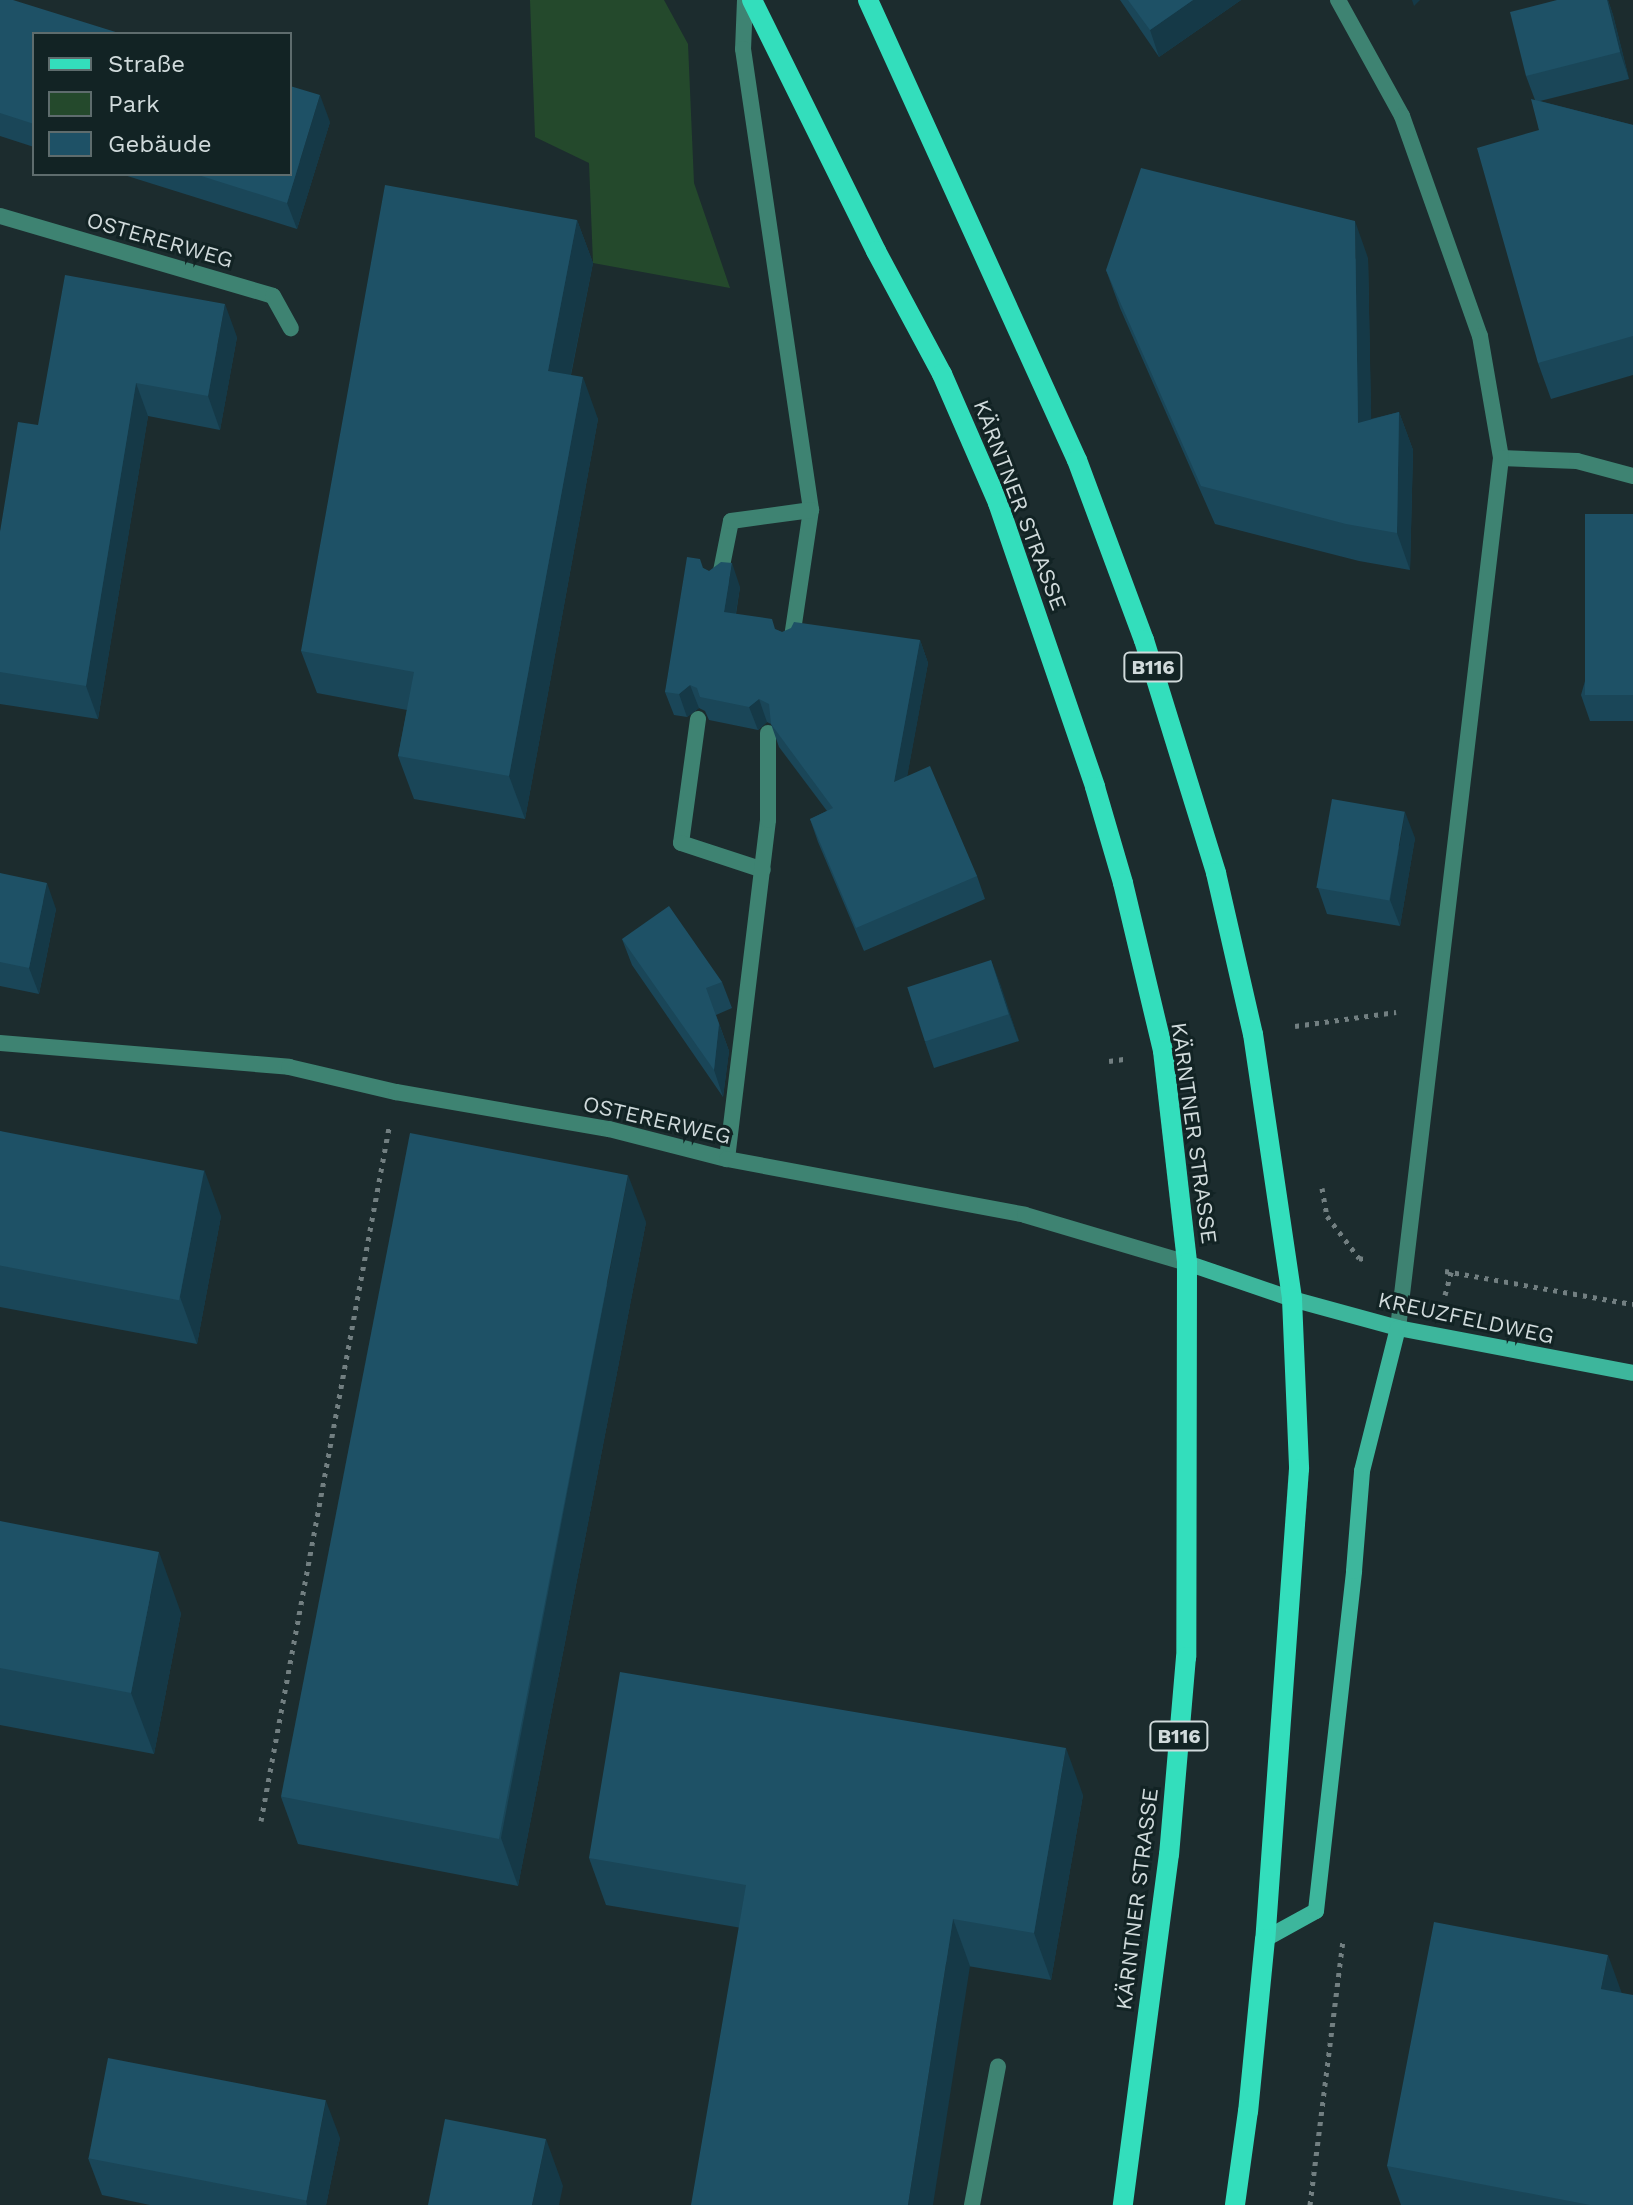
<!DOCTYPE html>
<meta charset="utf-8">
<style>
body{margin:0}
#map{position:relative;width:1633px;height:2205px;overflow:hidden;background:#1c2c2e;font-family:"Work Sans",sans-serif}
div>[style]{position:absolute}
.green>*{inset:0;background:#24492c}
.path>*{height:5px;margin-top:-2.5px;transform-origin:0;background:repeating-linear-gradient(90deg,#727f81 0 4px,transparent 0 10px)}
.lane>*{height:16px;margin:-8px;padding:0 8px;transform-origin:8px;border-radius:8px;background:#3e8372}
.street>*{height:16px;margin:-8px;padding:0 8px;transform-origin:8px;border-radius:8px;background:#3e8372}
.secondary>*{height:16px;margin:-8px;padding:0 8px;transform-origin:8px;border-radius:8px;background:#3db69c}
.primary>*{height:20px;margin:-10px;padding:0 10px;transform-origin:10px;border-radius:10px;background:#33debc}
.wall>*{inset:0;background:#1a4658}
.shaded-wall>*{inset:0;background:#153947}
.building>*{inset:0;background:#1e5166;transform-origin:0 0}
span{translate:-50% -50%;white-space:nowrap;text-align:center;line-height:1.15;-webkit-text-stroke:6px #122324;paint-order:stroke}
.shield-label span{padding:2px 6px;background:#122324;border:2px solid;border-radius:6px;-webkit-text-stroke-width:0}
.shield-label{font-size:20px;color:#d0dadb;font-weight:700}
.street-label{font-size:22px;color:#d0dadb}
.legend{position:absolute;left:32px;top:32px;width:260px;height:144px;box-sizing:border-box;background:#122324;border:2px solid #5e6c6d;margin:0;padding:10px 14px;list-style:none;font-size:24px;color:#d0dadb}
.legend li{display:flex;align-items:center;gap:16px;height:40px}
.legend b{width:40px;border:2px solid #5e6c6d}
</style>
<div id="map">
<div class="green">
<div style="clip-path:polygon(530px 0,664px 0,688px 44px,694px 183px,730px 288px,593px 263px,589px 163px,535px 137px)"></div>
</div>
<div class="path">
<div style="left:1295px;top:1026px;width:102px;rotate:-7.9deg"></div>
<div style="left:1109px;top:1061px;width:15px;rotate:-8deg"></div>
<div style="left:1322px;top:1188px;width:28px;rotate:80deg"></div>
<div style="left:1327px;top:1216px;width:53px;rotate:52.7deg"></div>
<div style="left:1359px;top:1258px;width:9px;rotate:13deg"></div>
<div style="left:1445px;top:1271px;width:191px;rotate:10deg"></div>
<div style="left:1445px;top:1295px;width:24px;rotate:-75deg"></div>
<div style="left:261px;top:1821px;width:705px;rotate:-79.54deg"></div>
<div style="left:1310px;top:2205px;width:267px;rotate:-82.9deg"></div>
</div>
<div class="lane">
<div style="left:745px;top:0;width:49px;rotate:92.3deg"></div>
<div style="left:743px;top:49px;width:466px;rotate:81.6deg"></div>
<div style="left:811px;top:510px;width:135px;rotate:98.5deg"></div>
<div style="left:1501px;top:458px;width:76px;rotate:2.3deg"></div>
<div style="left:1577px;top:461px;width:58px;rotate:15deg"></div>
<div style="left:719px;top:581px;width:61px;rotate:-78.7deg"></div>
<div style="left:731px;top:521px;width:81px;rotate:-7.8deg"></div>
<div style="left:698px;top:719px;width:125px;rotate:97.8deg"></div>
<div style="left:681px;top:843px;width:86px;rotate:18.2deg"></div>
<div style="left:727px;top:1159px;width:341px;rotate:-83.1deg"></div>
<div style="left:768px;top:820px;width:87px;rotate:-90deg"></div>
<div style="left:972px;top:2205px;width:141px;rotate:-79.4deg"></div>
</div>
<div class="street">
<div style="left:1338px;top:0;width:132px;rotate:61.1deg"></div>
<div style="left:1402px;top:116px;width:233px;rotate:70.5deg"></div>
<div style="left:1480px;top:336px;width:124px;rotate:80.2deg"></div>
<div style="left:1501px;top:458px;width:876px;rotate:96.75deg"></div>
<div style="left:0;top:216px;width:284px;rotate:16.3deg"></div>
<div style="left:273px;top:296px;width:37px;rotate:61deg"></div>
<div style="left:0;top:1043px;width:290px;rotate:4.7deg"></div>
<div style="left:289px;top:1067px;width:110px;rotate:13.2deg"></div>
<div style="left:396px;top:1092px;width:216px;rotate:9.9deg"></div>
<div style="left:609px;top:1129px;width:122px;rotate:14.3deg"></div>
<div style="left:727px;top:1159px;width:303px;rotate:10.6deg"></div>
<div style="left:1025px;top:1215px;width:169px;rotate:16.5deg"></div>
</div>
<div class="secondary">
<div style="left:1187px;top:1263px;width:111px;rotate:18.9deg"></div>
<div style="left:1292px;top:1299px;width:110px;rotate:15.3deg"></div>
<div style="left:1398px;top:1328px;width:239px;rotate:10.8deg"></div>
<div style="left:1265px;top:1939px;width:58px;rotate:-28.8deg"></div>
<div style="left:1316px;top:1911px;width:342px;rotate:-83.6deg"></div>
<div style="left:1354px;top:1571px;width:100px;rotate:-85.4deg"></div>
<div style="left:1362px;top:1471px;width:147px;rotate:-75.9deg"></div>
</div>
<div class="primary">
<div style="left:752px;top:0;width:280px;rotate:63.7deg"></div>
<div style="left:876px;top:251px;width:140px;rotate:61.8deg"></div>
<div style="left:942px;top:374px;width:141px;rotate:66.5deg"></div>
<div style="left:998px;top:503px;width:300px;rotate:71.1deg"></div>
<div style="left:1095px;top:787px;width:100px;rotate:73.7deg"></div>
<div style="left:1123px;top:883px;width:173px;rotate:76.6deg"></div>
<div style="left:1163px;top:1051px;width:213px;rotate:83.5deg"></div>
<div style="left:1187px;top:1263px;width:394px;rotate:90.1deg"></div>
<div style="left:1186px;top:1657px;width:198px;rotate:94.9deg"></div>
<div style="left:1169px;top:1854px;width:354px;rotate:97.5deg"></div>
<div style="left:868px;top:0;width:505px;rotate:65.57deg"></div>
<div style="left:1077px;top:460px;width:192px;rotate:69.6deg"></div>
<div style="left:1144px;top:640px;width:244px;rotate:72.8deg"></div>
<div style="left:1216px;top:873px;width:165px;rotate:77.1deg"></div>
<div style="left:1253px;top:1034px;width:268px;rotate:81.6deg"></div>
<div style="left:1292px;top:1299px;width:170px;rotate:87.6deg"></div>
<div style="left:1299px;top:1469px;width:471px;rotate:94.1deg"></div>
<div style="left:1265px;top:1939px;width:173px;rotate:95.6deg"></div>
<div style="left:1248px;top:2111px;width:95px;rotate:97.9deg"></div>
</div>
<div class="wall">
<div style="clip-path:polygon(0 0,34px 34px,34px 147px,0 136px)"></div>
<div style="clip-path:polygon(1120px 0,1241px 0,1159px 57px)"></div>
<div style="clip-path:polygon(1607px 0,1608px 0,1613px 15px,1629px 79px,1540px 101px,1633px 125px,1633px 375px,1551px 399px,1538px 363px,1539px 130px,1535px 100px,1526px 76px)"></div>
<div style="clip-path:polygon(330px 122px,297px 229px,121px 174px,290px 174px)"></div>
<div style="clip-path:polygon(577px 220px,593px 263px,571px 375px,598px 419px,525px 819px,414px 799px,398px 756px,407px 710px,317px 693px,301px 651px)"></div>
<div style="clip-path:polygon(1368px 258px,1371px 419px,1399px 412px,1413px 450px,1410px 570px,1359px 561px,1215px 524px,1120px 308px,1106px 270px)"></div>
<div style="clip-path:polygon(237px 337px,220px 430px,148px 416px,98px 719px,0 704px,0 532px,38px 425px)"></div>
<div style="clip-path:polygon(1633px 514px,1633px 721px,1590px 721px,1581px 695px)"></div>
<div style="clip-path:polygon(703px 568px,740px 587px,736px 614px,782px 632px,920px 640px,928px 663px,907px 776px,977px 876px,985px 899px,864px 951px,818px 842px,810px 819px,827px 811px,779px 747px,771px 724px,767px 722px,758px 730px,709px 720px,705px 711px,699px 708px,687px 717px,674px 715px,665px 692px)"></div>
<div style="clip-path:polygon(1415px 838px,1400px 926px,1327px 914px,1318px 888px)"></div>
<div style="clip-path:polygon(0 873px,56px 909px,39px 994px,0 986px)"></div>
<div style="clip-path:polygon(622px 939px,722px 982px,732px 1008px,716px 1015px,729px 1051px,723px 1097px,632px 965px)"></div>
<div style="clip-path:polygon(991px 960px,1019px 1041px,934px 1068px,925px 1042px)"></div>
<div style="clip-path:polygon(0 1131px,221px 1216px,197px 1344px,0 1307px)"></div>
<div style="clip-path:polygon(646px 1222px,518px 1886px,298px 1844px,281px 1797px)"></div>
<div style="clip-path:polygon(0 1521px,181px 1613px,154px 1754px,0 1725px)"></div>
<div style="clip-path:polygon(1083px 1795px,1051px 1980px,606px 1905px,589px 1858px)"></div>
<div style="clip-path:polygon(1622px 1993px,1633px 2205px,1401px 2205px,1387px 2166px)"></div>
<div style="clip-path:polygon(340px 2138px,326px 2205px,150px 2205px,102px 2195px,88px 2158px)"></div>
</div>
<div class="shaded-wall">
<div style="clip-path:polygon(1193px 0,1241px 0,1159px 57px,1150px 30px)"></div>
<div style="clip-path:polygon(1412px 0,1420px 0,1414px 6px)"></div>
<div style="clip-path:polygon(1607px 0,1608px 0,1613px 15px,1629px 79px,1620px 52px)"></div>
<div style="clip-path:polygon(320px 95px,330px 122px,297px 229px,287px 203px)"></div>
<div style="clip-path:polygon(577px 220px,593px 263px,563px 413px,548px 371px)"></div>
<div style="clip-path:polygon(1355px 221px,1368px 258px,1372px 460px,1358px 423px)"></div>
<div style="clip-path:polygon(225px 304px,237px 337px,220px 430px,208px 396px)"></div>
<div style="clip-path:polygon(583px 377px,598px 419px,525px 819px,509px 776px)"></div>
<div style="clip-path:polygon(136px 383px,148px 416px,98px 719px,86px 686px)"></div>
<div style="clip-path:polygon(1399px 412px,1413px 450px,1410px 570px,1397px 533px)"></div>
<div style="clip-path:polygon(732px 563px,740px 587px,732px 636px,724px 612px)"></div>
<div style="clip-path:polygon(920px 640px,928px 663px,902px 805px,894px 782px)"></div>
<div style="clip-path:polygon(690px 685px,699px 708px,687px 717px,679px 694px)"></div>
<div style="clip-path:polygon(759px 699px,767px 722px,758px 730px,749px 707px)"></div>
<div style="clip-path:polygon(1405px 812px,1415px 838px,1400px 926px,1390px 900px)"></div>
<div style="clip-path:polygon(47px 883px,56px 909px,39px 994px,29px 968px)"></div>
<div style="clip-path:polygon(991px 960px,1001px 986px,1019px 1041px,1009px 1014px)"></div>
<div style="clip-path:polygon(719px 1024px,729px 1051px,723px 1097px,714px 1070px)"></div>
<div style="clip-path:polygon(204px 1169px,221px 1216px,197px 1344px,180px 1297px)"></div>
<div style="clip-path:polygon(628px 1175px,646px 1222px,518px 1886px,501px 1838px)"></div>
<div style="clip-path:polygon(159px 1552px,181px 1613px,154px 1754px,131px 1693px)"></div>
<div style="clip-path:polygon(1066px 1748px,1083px 1795px,1051px 1980px,1034px 1933px)"></div>
<div style="clip-path:polygon(953px 1919px,970px 1966px,933px 2205px,908px 2205px)"></div>
<div style="clip-path:polygon(1608px 1955px,1625px 2002px,1601px 1989px)"></div>
<div style="clip-path:polygon(326px 2101px,340px 2138px,326px 2205px,307px 2205px,306px 2201px)"></div>
<div style="clip-path:polygon(546px 2139px,563px 2186px,559px 2205px,532px 2205px)"></div>
</div>
<div class="building">
<div style="clip-path:polygon(0 0,13px 0,122px 34px,34px 34px,34px 124px,0 113px)"></div>
<div style="clip-path:polygon(1128px 0,1193px 0,1150px 30px)"></div>
<div style="clip-path:polygon(1557px 0,1607px 0,1620px 52px,1526px 76px,1510px 12px)"></div>
<div style="clip-path:polygon(290px 86px,320px 95px,287px 203px,195px 174px,290px 174px)"></div>
<div style="clip-path:polygon(1531px 99px,1633px 125px,1633px 336px,1538px 363px,1477px 148px,1539px 130px)"></div>
<div style="clip-path:polygon(1141px 168px,1355px 221px,1358px 423px,1399px 412px,1397px 533px,1346px 524px,1201px 486px,1106px 270px)"></div>
<div style="clip-path:polygon(385px 185px,577px 220px,548px 371px,583px 377px,509px 776px,398px 756px,414px 672px,301px 651px)"></div>
<div style="clip-path:polygon(65px 275px,225px 304px,208px 396px,136px 383px,86px 686px,0 672px,0 532px,18px 422px,38px 425px)"></div>
<div style="left:1585px;top:514px;width:48px;height:181px"></div>
<div style="clip-path:polygon(687px 557px,700px 559px,703px 568px,709px 571px,721px 562px,732px 563px,724px 612px,772px 619px,775px 629px,782px 632px,791px 628px,794px 622px,920px 640px,894px 782px,930px 766px,977px 876px,856px 928px,810px 819px,833px 808px,771px 724px,769px 704px,759px 699px,749px 707px,700px 697px,697px 688px,690px 685px,679px 694px,665px 692px)"></div>
<div style="left:1332px;top:799px;width:74px;height:90px;rotate:10deg"></div>
<div style="clip-path:polygon(0 873px,47px 883px,29px 968px,0 962px)"></div>
<div style="clip-path:polygon(669px 906px,722px 982px,706px 988px,719px 1024px,714px 1070px,622px 939px)"></div>
<div style="left:991px;top:960px;width:57px;height:88px;rotate:72deg"></div>
<div style="left:0;top:1131px;width:208px;height:132px;rotate:11deg"></div>
<div style="left:410px;top:1133px;width:222px;height:676px;rotate:11deg"></div>
<div style="clip-path:polygon(0 1521px,159px 1552px,131px 1693px,0 1668px)"></div>
<div style="clip-path:polygon(620px 1672px,1066px 1748px,1034px 1933px,953px 1919px,908px 2205px,691px 2205px,746px 1885px,589px 1858px)"></div>
<div style="clip-path:polygon(1434px 1922px,1608px 1955px,1601px 1989px,1633px 1995px,1633px 2205px,1590px 2205px,1387px 2166px)"></div>
<div style="left:108px;top:2058px;width:222px;height:102px;rotate:11deg"></div>
<div style="clip-path:polygon(445px 2119px,546px 2139px,532px 2205px,428px 2205px)"></div>
</div>
<div class="shield-label">
<span style="left:1153px;top:667px">B116</span>
<span style="left:1179px;top:1736px">B116</span>
</div>
<div class="street-label">
<span style="left:160px;top:240px;rotate:16deg">OSTERERWEG</span>
<span style="left:1020px;top:505px;rotate:69deg">KÄRNTNER STRASSE</span>
<span style="left:657px;top:1120px;rotate:13deg">OSTERERWEG</span>
<span style="left:1194px;top:1133px;rotate:82deg">KÄRNTNER STRASSE</span>
<span style="left:1466px;top:1318px;rotate:12deg">KREUZFELDWEG</span>
<span style="left:1137px;top:1899px;rotate:-83deg">KÄRNTNER STRASSE</span>
</div>
<ul class="legend">
<li><b style="height:10px;background:#33debc"></b>Straße</li>
<li><b style="height:22px;background:#24492c"></b>Park</li>
<li><b style="height:22px;background:#1e5166"></b>Gebäude</li>
</ul>
</div>
